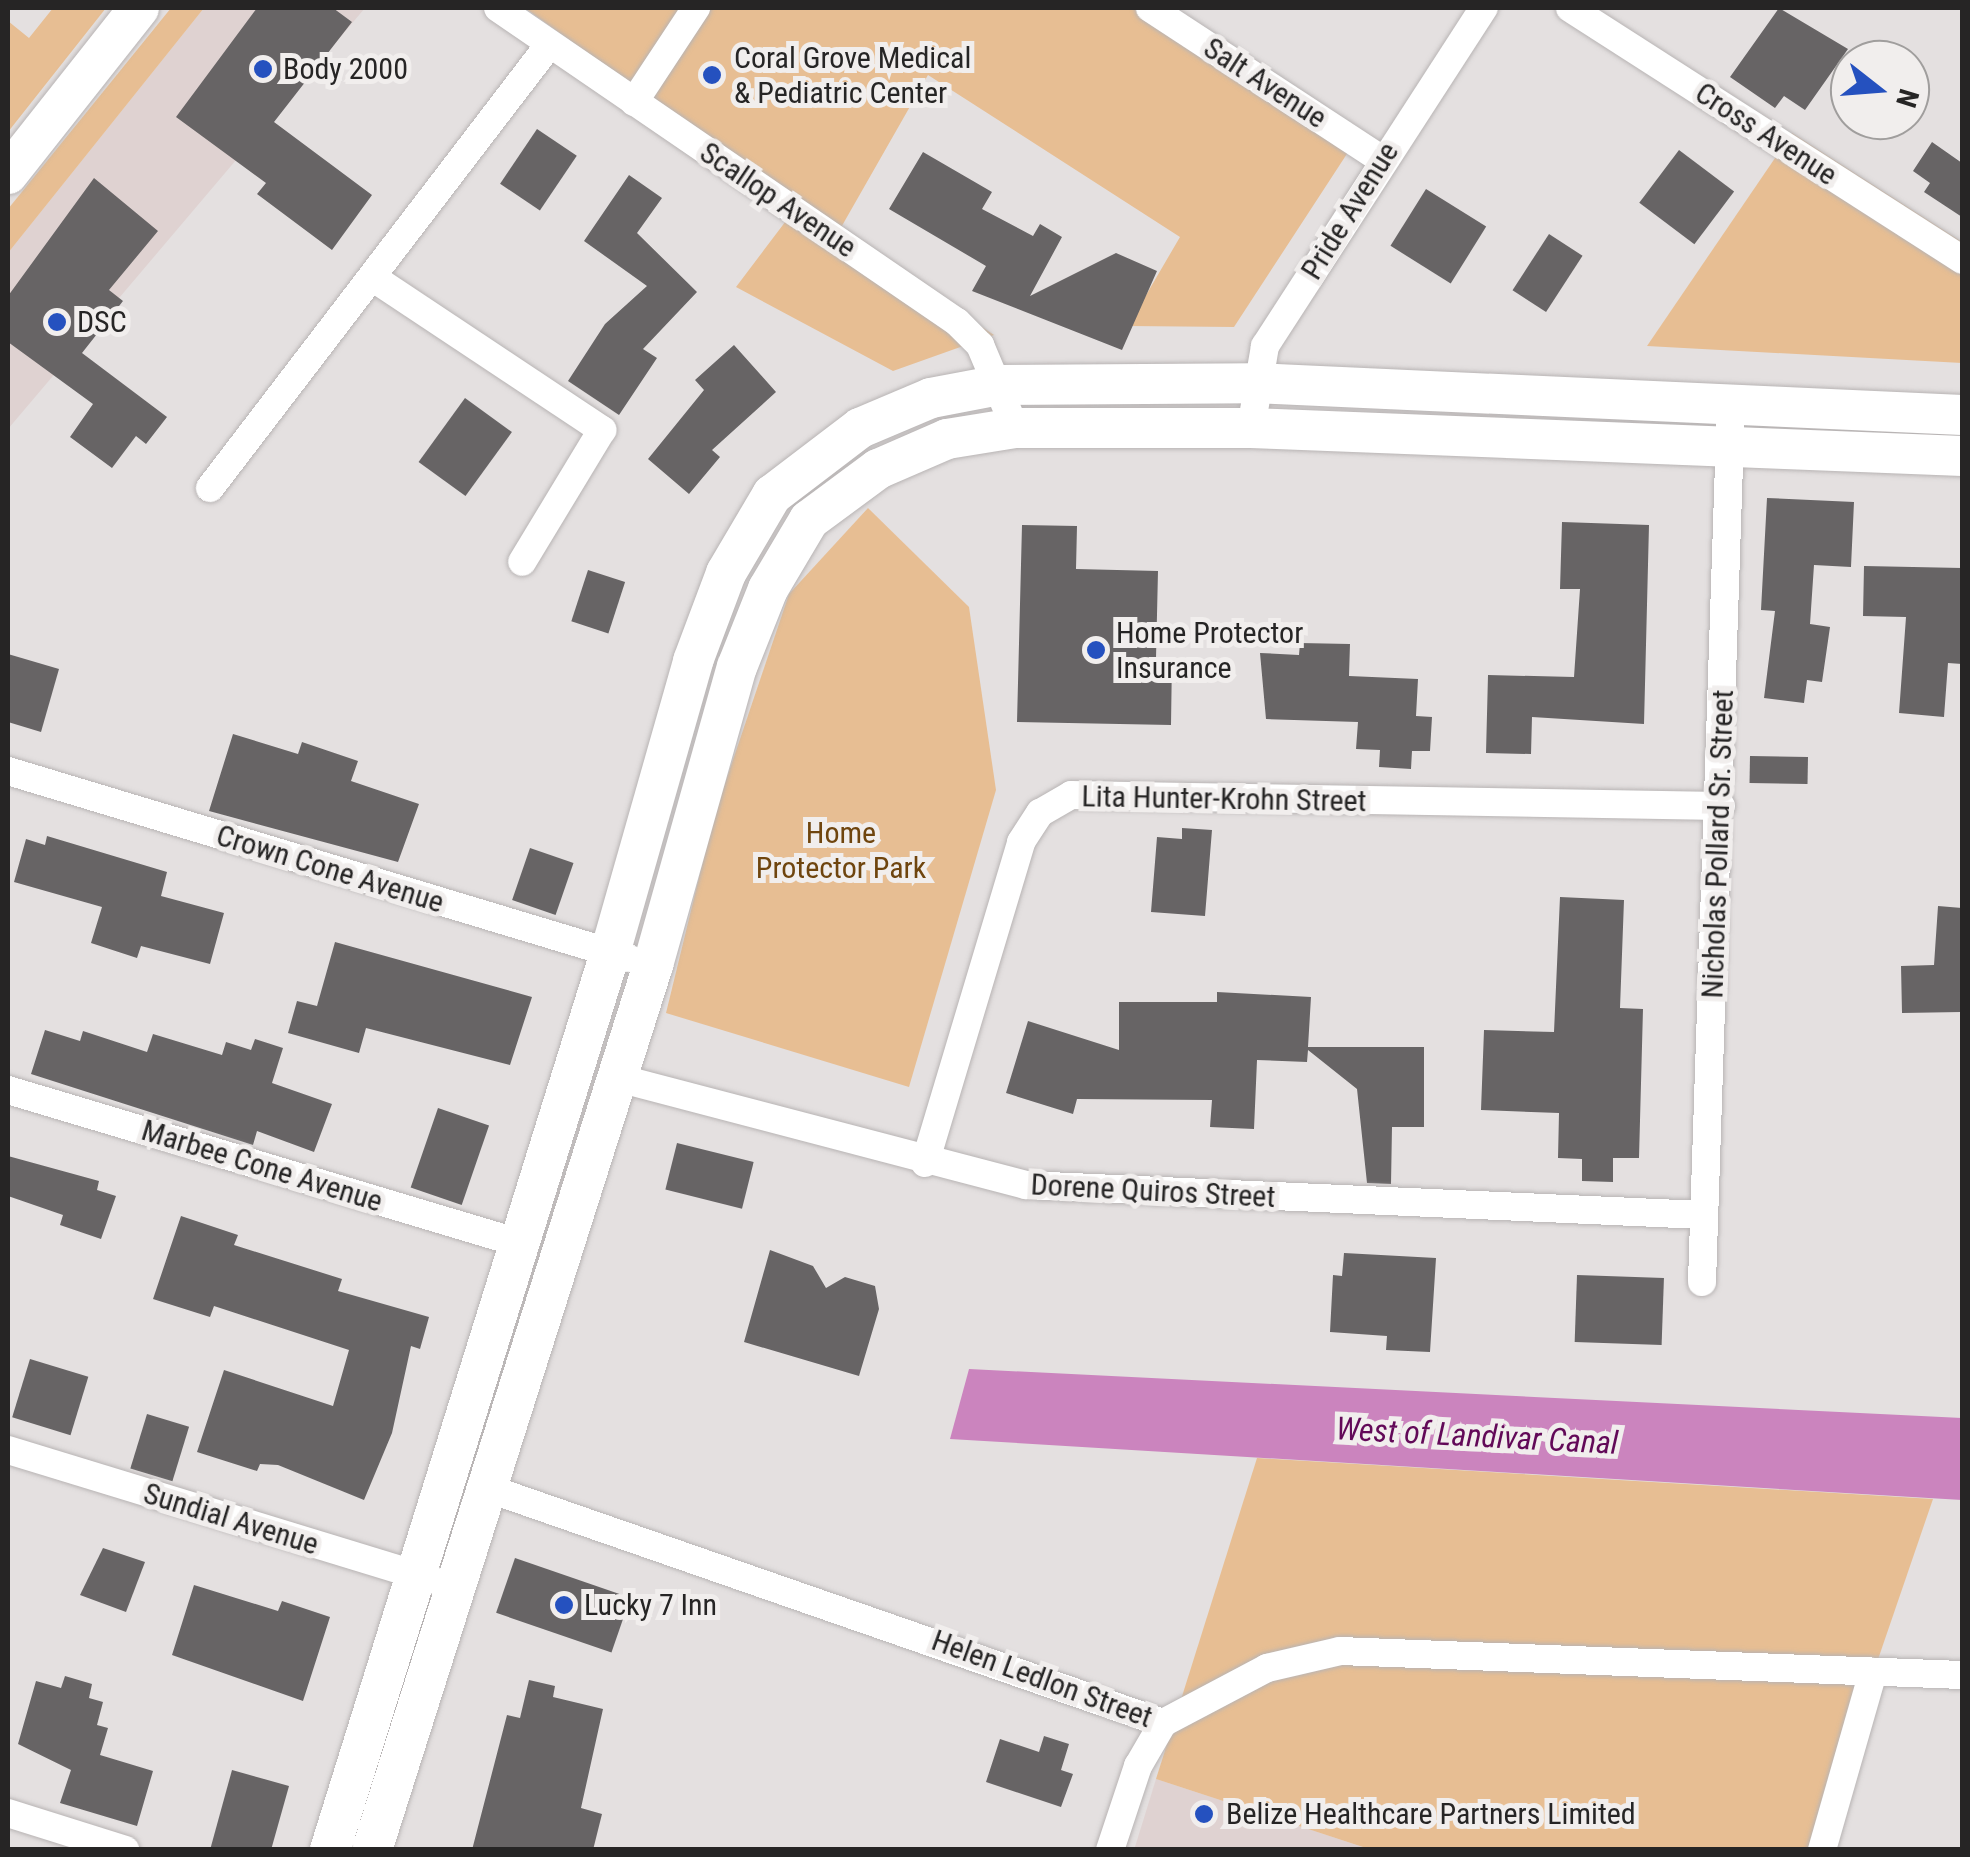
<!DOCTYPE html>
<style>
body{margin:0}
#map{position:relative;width:1970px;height:1857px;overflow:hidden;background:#e4e0e0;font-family:"Roboto Condensed",sans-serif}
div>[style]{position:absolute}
.built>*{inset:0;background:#dfd2d1}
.green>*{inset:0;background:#e7be93}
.water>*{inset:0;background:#cb84be}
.building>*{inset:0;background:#676465;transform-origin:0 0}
.roads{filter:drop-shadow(0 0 2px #b8b4b4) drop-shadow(0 0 2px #b8b4b4)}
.street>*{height:28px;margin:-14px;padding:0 14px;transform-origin:14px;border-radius:14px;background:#fff}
.secondary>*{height:40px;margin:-20px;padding:0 20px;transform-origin:20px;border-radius:20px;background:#fff}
.dots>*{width:28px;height:28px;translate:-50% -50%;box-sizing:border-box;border:5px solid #f1eeed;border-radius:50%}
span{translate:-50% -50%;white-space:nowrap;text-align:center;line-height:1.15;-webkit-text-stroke:10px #f1eeed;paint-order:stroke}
.poi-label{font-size:30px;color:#262525}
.left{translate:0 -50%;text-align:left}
.street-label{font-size:30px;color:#262525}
.park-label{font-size:30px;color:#6f450e}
.water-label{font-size:32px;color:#620958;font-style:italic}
.frame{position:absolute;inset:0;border:10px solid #262525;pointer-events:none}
.north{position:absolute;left:1830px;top:40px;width:100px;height:100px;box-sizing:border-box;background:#f1eeed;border:2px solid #a09e9d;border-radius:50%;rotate:107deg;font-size:28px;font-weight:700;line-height:40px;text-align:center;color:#262525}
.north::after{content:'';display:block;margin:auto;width:35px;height:45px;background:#2551bf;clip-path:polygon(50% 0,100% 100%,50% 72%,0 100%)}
</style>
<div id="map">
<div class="built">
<div style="clip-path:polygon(204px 8px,365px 8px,8px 429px,8px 253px)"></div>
<div style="clip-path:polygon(1156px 1779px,1369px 1849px,1134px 1850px)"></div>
</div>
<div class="green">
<div style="clip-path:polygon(53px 8px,106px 8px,8px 132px,8px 21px,29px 38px)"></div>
<div style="clip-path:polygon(171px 8px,204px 8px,8px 253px,8px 209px)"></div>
<div style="clip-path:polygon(525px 8px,1133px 8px,1356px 140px,1234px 327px,1128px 326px,1180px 237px,928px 75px,839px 231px,994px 335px,893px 371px,736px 287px,798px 205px)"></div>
<div style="clip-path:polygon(1792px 133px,1962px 242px,1962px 363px,1647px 346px)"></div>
<div style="clip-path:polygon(868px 508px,969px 607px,996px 790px,909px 1087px,666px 1013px,714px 816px,789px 594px)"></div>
<div style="clip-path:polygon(1257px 1458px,1933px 1499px,1813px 1849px,1369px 1849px,1156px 1779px)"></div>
</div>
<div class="water">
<div style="clip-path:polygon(969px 1369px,1962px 1418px,1962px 1500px,950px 1439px)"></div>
</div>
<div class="building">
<div style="clip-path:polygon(257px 8px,333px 8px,352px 22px,274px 122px,372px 195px,332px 250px,257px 194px,266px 183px,176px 117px)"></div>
<div style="clip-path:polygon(1779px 8px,1848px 49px,1805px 110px,1784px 96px,1775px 108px,1730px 77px)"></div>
<div style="left:537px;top:129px;width:48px;height:66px;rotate:34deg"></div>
<div style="clip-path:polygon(1932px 142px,1962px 163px,1962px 217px,1924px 192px,1930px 183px,1913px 171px)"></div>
<div style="left:1679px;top:150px;width:69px;height:66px;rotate:37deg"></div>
<div style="clip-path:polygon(923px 152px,992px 192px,982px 209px,1033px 236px,1040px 224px,1062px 237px,1030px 296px,1116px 253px,1157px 271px,1122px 350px,972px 291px,986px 266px,889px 209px)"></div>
<div style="clip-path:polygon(629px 175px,662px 198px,637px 233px,697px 292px,643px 349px,657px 358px,619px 415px,568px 381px,605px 324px,647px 286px,584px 241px)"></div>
<div style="clip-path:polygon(94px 178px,158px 231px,109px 290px,123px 301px,82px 353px,167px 417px,146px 444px,136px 436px,112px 468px,70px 437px,93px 404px,8px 342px,8px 296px)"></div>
<div style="left:1426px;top:189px;width:71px;height:67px;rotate:32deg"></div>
<div style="left:1549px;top:234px;width:40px;height:67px;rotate:33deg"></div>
<div style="clip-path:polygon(734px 345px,776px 392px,712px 450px,720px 457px,689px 494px,648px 459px,704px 390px,695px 380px)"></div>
<div style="left:465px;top:398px;width:58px;height:79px;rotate:36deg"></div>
<div style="clip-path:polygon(1767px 498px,1854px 502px,1851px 567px,1814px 565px,1810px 624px,1830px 627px,1822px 682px,1807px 680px,1804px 703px,1764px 698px,1775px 611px,1761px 610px)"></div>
<div style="clip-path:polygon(1562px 522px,1649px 525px,1644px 724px,1532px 717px,1531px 754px,1486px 753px,1488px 675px,1574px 677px,1580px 589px,1560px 589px)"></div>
<div style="clip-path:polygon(1022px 525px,1077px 526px,1076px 569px,1158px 571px,1156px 658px,1172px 658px,1171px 725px,1017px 722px)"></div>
<div style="clip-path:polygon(1864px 566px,1962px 568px,1962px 664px,1948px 663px,1944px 717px,1899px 713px,1906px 617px,1863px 616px)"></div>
<div style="left:588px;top:570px;width:39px;height:54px;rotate:18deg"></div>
<div style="clip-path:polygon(1300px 643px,1350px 644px,1349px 676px,1418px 679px,1416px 716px,1432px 717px,1430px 751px,1412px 751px,1411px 769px,1379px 767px,1380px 750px,1356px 749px,1358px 722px,1266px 719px,1260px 653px,1299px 655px)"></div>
<div style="clip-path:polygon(8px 654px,59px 669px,41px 732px,8px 722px)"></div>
<div style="clip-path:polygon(233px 734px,298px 754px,302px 742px,358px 761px,351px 781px,419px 804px,398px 862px,209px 811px)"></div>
<div style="left:1750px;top:756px;width:58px;height:27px;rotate:1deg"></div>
<div style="clip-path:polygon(1182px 828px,1212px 830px,1205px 916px,1151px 912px,1157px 837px,1182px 839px)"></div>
<div style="clip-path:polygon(47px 836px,167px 872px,161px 896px,224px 913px,210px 964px,141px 946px,137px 958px,91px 943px,102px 907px,14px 882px,26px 839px,45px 845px)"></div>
<div style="left:530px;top:848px;width:46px;height:55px;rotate:19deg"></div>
<div style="clip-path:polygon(1560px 897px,1624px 900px,1620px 1008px,1643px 1009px,1639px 1158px,1613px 1158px,1613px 1182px,1582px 1181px,1582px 1159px,1558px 1158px,1559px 1113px,1481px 1110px,1484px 1030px,1554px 1032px)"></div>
<div style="clip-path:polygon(1938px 906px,1962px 908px,1961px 1012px,1902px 1013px,1901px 966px,1934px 965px)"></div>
<div style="clip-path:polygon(335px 942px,532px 997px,510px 1065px,366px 1028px,359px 1053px,288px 1033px,297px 1001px,317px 1006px)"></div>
<div style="clip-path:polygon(1217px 992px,1311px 997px,1308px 1047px,1424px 1047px,1424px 1127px,1392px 1127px,1391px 1184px,1367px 1183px,1357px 1089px,1308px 1050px,1307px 1062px,1257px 1060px,1254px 1129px,1210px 1127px,1212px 1100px,1077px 1099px,1073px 1114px,1006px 1093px,1028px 1021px,1119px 1050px,1119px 1002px,1217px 1002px)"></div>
<div style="clip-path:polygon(45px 1030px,80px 1041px,83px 1031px,147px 1052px,153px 1034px,222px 1055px,226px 1042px,251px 1050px,255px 1039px,283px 1048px,272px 1083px,332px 1104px,314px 1152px,257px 1131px,253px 1145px,31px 1074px)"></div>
<div style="left:438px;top:1108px;width:54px;height:84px;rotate:19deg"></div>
<div style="left:677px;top:1143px;width:79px;height:48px;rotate:14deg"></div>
<div style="clip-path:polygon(8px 1156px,99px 1181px,97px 1190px,116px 1196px,101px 1239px,60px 1225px,63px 1215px,8px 1196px)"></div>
<div style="clip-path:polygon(181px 1216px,238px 1235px,234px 1245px,342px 1279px,338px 1291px,429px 1317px,420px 1349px,411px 1346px,392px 1433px,364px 1500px,278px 1465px,260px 1464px,257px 1471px,197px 1452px,224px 1370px,333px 1406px,349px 1350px,214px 1306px,210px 1317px,153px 1299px)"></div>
<div style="clip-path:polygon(770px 1250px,813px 1266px,826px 1288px,845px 1277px,875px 1286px,879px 1309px,859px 1376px,744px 1342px)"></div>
<div style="clip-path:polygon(1344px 1253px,1436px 1258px,1430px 1352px,1386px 1350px,1387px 1336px,1330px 1332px,1333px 1275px,1342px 1276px)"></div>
<div style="left:1577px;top:1275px;width:87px;height:67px;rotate:2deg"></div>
<div style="left:30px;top:1359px;width:61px;height:61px;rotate:17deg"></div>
<div style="left:147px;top:1414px;width:44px;height:57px;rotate:17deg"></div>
<div style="clip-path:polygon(103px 1548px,145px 1562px,126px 1612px,80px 1595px)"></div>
<div style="left:515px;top:1558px;width:122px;height:58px;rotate:19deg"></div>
<div style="clip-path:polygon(194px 1585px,278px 1611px,282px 1601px,330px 1617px,303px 1701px,172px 1655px)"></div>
<div style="clip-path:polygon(65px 1676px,92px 1684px,89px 1698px,103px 1702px,97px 1725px,108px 1728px,100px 1755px,153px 1771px,137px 1826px,60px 1803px,71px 1770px,18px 1744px,36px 1681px,61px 1688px)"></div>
<div style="clip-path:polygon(529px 1680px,555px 1686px,553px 1697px,603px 1709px,581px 1808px,602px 1814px,593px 1850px,472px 1850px,507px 1715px,520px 1718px)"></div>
<div style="clip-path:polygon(1044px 1736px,1069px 1744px,1061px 1770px,1073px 1774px,1061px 1807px,986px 1782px,1000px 1739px,1039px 1752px)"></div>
<div style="clip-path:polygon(232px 1770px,289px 1786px,271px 1850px,210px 1850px)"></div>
</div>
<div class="roads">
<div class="street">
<div style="left:498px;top:8px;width:556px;rotate:34.38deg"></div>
<div style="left:957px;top:322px;width:33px;rotate:45deg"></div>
<div style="left:980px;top:345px;width:90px;rotate:67.1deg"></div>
<div style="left:1150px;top:8px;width:276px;rotate:33.2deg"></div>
<div style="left:1570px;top:8px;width:466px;rotate:32.7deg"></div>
<div style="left:634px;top:102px;width:113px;rotate:-56.6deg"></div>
<div style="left:375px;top:279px;width:273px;rotate:33.6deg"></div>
<div style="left:602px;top:430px;width:154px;rotate:121.2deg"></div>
<div style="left:1251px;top:428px;width:83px;rotate:-80.3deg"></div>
<div style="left:1265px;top:346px;width:403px;rotate:-57.1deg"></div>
<div style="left:210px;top:488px;width:558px;rotate:-52.58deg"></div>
<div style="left:8px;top:771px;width:648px;rotate:16.78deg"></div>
<div style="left:618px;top:1078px;width:422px;rotate:14.7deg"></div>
<div style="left:1026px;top:1185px;width:678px;rotate:2.54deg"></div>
<div style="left:8px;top:1090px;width:530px;rotate:16.66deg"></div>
<div style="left:925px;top:1163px;width:335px;rotate:-73.3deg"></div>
<div style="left:1021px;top:842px;width:35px;rotate:-57deg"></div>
<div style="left:1040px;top:813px;width:36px;rotate:-30deg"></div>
<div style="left:1071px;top:795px;width:650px;rotate:0.97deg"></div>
<div style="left:1702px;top:1282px;width:877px;rotate:-88.11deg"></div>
<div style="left:8px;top:1450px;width:443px;rotate:17deg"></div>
<div style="left:487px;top:1488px;width:716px;rotate:19.17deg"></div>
<div style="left:1163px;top:1723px;width:118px;rotate:-27.9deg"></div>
<div style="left:1267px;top:1668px;width:75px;rotate:-13.1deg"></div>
<div style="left:1340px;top:1651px;width:622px;rotate:2.21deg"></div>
<div style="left:8px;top:1813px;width:123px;rotate:17.5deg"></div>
<div style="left:1110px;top:1850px;width:89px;rotate:-71.6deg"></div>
<div style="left:1138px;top:1766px;width:50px;rotate:-59.8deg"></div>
<div style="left:1822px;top:1850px;width:185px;rotate:-74deg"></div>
</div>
<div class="secondary">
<div style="left:8px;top:174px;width:211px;rotate:-51.7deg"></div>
<div style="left:330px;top:1850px;width:940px;rotate:-72.66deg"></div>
<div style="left:610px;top:953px;width:304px;rotate:-74.1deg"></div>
<div style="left:693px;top:661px;width:94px;rotate:-69.4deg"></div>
<div style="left:726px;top:573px;width:91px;rotate:-59.5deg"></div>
<div style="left:772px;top:495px;width:111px;rotate:-37.3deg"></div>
<div style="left:860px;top:428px;width:77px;rotate:-22.9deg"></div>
<div style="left:931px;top:398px;width:69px;rotate:-10.8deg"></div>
<div style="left:999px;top:385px;width:255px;rotate:-0.4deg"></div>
<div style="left:1254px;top:383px;width:709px;rotate:2.59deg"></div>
<div style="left:372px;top:1850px;width:929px;rotate:-72.38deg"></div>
<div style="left:653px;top:965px;width:310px;rotate:-74.3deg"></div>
<div style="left:737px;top:667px;width:84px;rotate:-68.3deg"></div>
<div style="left:768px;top:589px;width:80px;rotate:-59.3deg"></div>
<div style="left:809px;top:520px;width:86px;rotate:-36.5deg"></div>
<div style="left:878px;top:469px;width:75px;rotate:-23.5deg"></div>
<div style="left:947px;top:439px;width:69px;rotate:-9.2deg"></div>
<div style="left:1015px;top:428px;width:236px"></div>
<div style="left:1251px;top:428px;width:712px;rotate:2.26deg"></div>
</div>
</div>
<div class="dots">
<div style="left:263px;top:69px;background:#2551bf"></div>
<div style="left:712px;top:75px;background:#2551bf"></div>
<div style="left:57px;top:322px;background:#2551bf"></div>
<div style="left:1096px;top:650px;background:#2551bf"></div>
<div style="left:564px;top:1605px;background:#2551bf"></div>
<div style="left:1204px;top:1814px;background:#2551bf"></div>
</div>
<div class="poi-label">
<span class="left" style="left:734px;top:75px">Coral Grove Medical<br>&amp; Pediatric Center</span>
<span class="left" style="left:283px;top:69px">Body 2000</span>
<span class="left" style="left:77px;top:322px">DSC</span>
<span class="left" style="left:1116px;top:650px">Home Protector<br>Insurance</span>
<span class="left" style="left:584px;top:1605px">Lucky 7 Inn</span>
<span class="left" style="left:1226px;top:1814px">Belize Healthcare Partners Limited</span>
</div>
<div class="street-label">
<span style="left:1265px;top:83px;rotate:33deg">Salt Avenue</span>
<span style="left:1766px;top:134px;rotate:33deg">Cross Avenue</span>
<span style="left:778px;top:200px;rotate:34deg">Scallop Avenue</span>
<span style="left:1350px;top:211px;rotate:-58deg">Pride Avenue</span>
<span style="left:1224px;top:799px;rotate:1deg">Lita Hunter-Krohn Street</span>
<span style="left:1718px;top:844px;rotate:-88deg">Nicholas Pollard Sr. Street</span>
<span style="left:330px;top:869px;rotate:17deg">Crown Cone Avenue</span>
<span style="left:262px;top:1166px;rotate:17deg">Marbee Cone Avenue</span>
<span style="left:1153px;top:1191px;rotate:3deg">Dorene Quiros Street</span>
<span style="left:231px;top:1519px;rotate:17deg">Sundial Avenue</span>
<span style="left:1042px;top:1679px;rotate:20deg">Helen Ledlon Street</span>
</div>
<div class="park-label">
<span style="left:841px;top:850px">Home<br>Protector Park</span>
</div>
<div class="water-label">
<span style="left:1477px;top:1436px;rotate:3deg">West of Landivar Canal</span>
</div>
<div class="frame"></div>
<div class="north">N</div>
</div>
